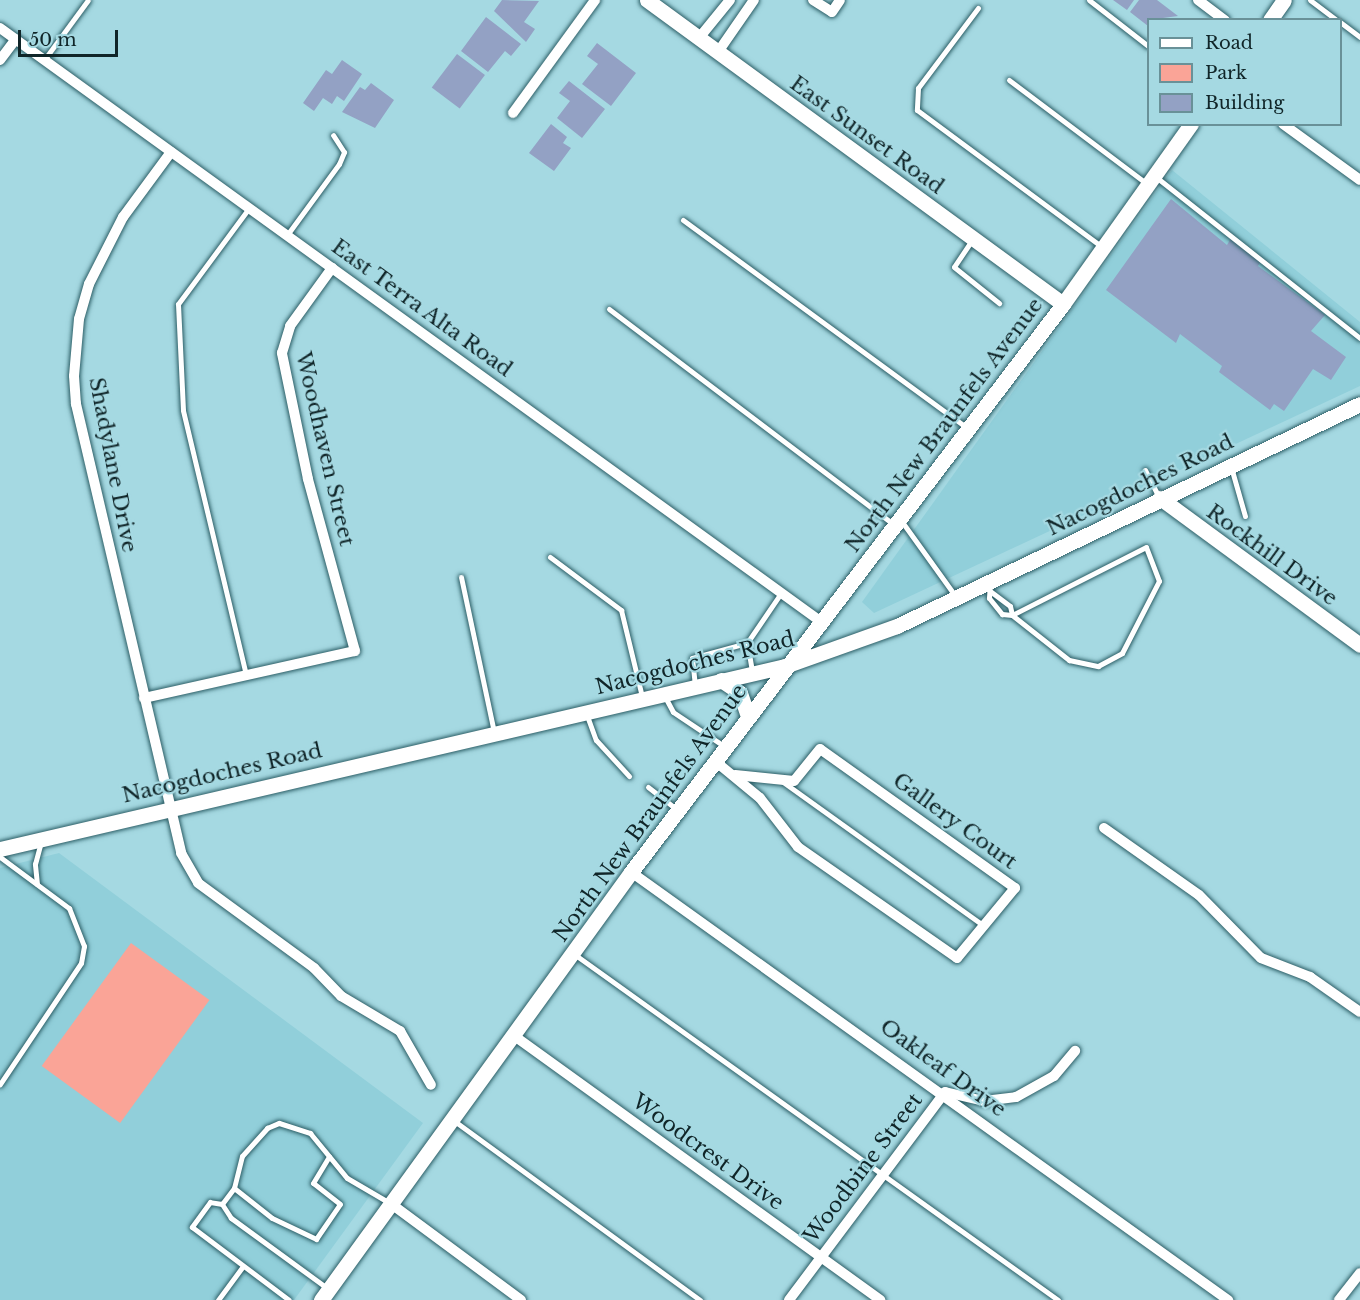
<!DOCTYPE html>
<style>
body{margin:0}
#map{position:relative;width:1360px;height:1300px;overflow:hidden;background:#a5d9e2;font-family:"Libre Baskerville",serif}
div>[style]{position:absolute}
.built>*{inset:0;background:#91cfda}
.green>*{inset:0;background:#faa497;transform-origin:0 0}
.building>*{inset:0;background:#93a1c4;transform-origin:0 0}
.roads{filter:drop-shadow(0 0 2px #2c5e66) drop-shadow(0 0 2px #2c5e66)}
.lane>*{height:5px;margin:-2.5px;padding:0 2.5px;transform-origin:2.5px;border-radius:2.5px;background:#fff}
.street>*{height:10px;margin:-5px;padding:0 5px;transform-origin:5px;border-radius:5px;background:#fff}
.secondary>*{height:15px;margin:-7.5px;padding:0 7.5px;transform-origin:7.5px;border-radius:7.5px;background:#fff}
span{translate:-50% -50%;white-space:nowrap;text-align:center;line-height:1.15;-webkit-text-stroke:4.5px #a5d9e2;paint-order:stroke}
.street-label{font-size:21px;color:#102528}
.legend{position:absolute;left:1147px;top:18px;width:195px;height:108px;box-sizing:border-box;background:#a5d9e2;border:2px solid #699198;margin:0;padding:8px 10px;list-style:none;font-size:18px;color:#102528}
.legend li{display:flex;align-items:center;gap:12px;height:30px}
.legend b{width:30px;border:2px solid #699198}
.scale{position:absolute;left:18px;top:30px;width:100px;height:27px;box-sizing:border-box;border:3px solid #102528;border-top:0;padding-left:8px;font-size:18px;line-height:21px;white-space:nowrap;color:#102528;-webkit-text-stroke:4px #a5d9e2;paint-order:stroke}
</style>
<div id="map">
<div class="built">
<div style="clip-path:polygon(1172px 170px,1360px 322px,1360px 386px,874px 613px,862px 602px)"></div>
<div style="clip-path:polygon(59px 853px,423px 1123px,294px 1300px,0 1300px,0 868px)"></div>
</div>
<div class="green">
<div style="left:131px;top:943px;width:97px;height:152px;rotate:36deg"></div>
</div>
<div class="building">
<div style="clip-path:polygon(502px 0,539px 1px,524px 22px,535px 29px,526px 42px,494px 11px)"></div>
<div style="clip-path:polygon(1113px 0,1134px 0,1127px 10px)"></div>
<div style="clip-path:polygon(1139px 0,1157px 0,1178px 16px,1148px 20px,1148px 26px,1130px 12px)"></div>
<div style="clip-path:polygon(486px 17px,521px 44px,511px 56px,505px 51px,488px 72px,461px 51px)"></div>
<div style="clip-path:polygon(597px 43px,636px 73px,611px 106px,582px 84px,598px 64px,587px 56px)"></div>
<div style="left:457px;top:54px;width:35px;height:42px;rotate:37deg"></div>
<div style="clip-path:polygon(342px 60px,362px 74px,344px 101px,337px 96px,332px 104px,323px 98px,314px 111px,303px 103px,326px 70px,332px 74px)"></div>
<div style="clip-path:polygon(569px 81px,605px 109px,582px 138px,557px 118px,570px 101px,559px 93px)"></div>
<div style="clip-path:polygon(371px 83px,394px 100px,375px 128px,342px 112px,360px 87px,365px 90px)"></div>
<div style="clip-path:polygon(551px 124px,567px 137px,563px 143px,571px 148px,554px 171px,529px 153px)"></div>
<div style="clip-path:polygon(1171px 199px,1227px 245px,1231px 238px,1261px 261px,1258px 266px,1325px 315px,1311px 331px,1346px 357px,1331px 380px,1313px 369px,1284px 411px,1274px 404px,1270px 410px,1219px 372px,1222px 366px,1180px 334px,1176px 343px,1106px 290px)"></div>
</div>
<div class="roads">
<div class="lane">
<div style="left:1089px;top:0;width:75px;rotate:37.9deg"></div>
<div style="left:1310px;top:0;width:34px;rotate:37deg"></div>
<div style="left:978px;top:8px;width:100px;rotate:126.9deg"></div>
<div style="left:918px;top:88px;width:22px;rotate:93deg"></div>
<div style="left:917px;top:110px;width:230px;rotate:36.5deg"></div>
<div style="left:1340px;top:22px;width:25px;rotate:37deg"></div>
<div style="left:44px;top:60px;width:74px;rotate:-53.7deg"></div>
<div style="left:1009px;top:80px;width:173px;rotate:37deg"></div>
<div style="left:1156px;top:177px;width:260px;rotate:38.3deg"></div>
<div style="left:683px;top:220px;width:351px;rotate:36.2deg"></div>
<div style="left:287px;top:235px;width:88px;rotate:-53.8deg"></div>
<div style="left:339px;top:164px;width:13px;rotate:-67deg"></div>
<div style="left:344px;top:152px;width:20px;rotate:-123deg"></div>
<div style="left:972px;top:240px;width:32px;rotate:124deg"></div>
<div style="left:954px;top:267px;width:58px;rotate:38.7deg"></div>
<div style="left:609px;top:309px;width:355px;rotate:37.1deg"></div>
<div style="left:1231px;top:467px;width:51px;rotate:74.1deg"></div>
<div style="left:1145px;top:470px;width:30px;rotate:63deg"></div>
<div style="left:900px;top:519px;width:96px;rotate:54.3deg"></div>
<div style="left:550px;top:557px;width:89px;rotate:36.7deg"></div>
<div style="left:621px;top:610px;width:89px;rotate:76.4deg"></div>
<div style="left:461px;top:577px;width:158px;rotate:78deg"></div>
<div style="left:990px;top:583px;width:15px;rotate:94deg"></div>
<div style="left:989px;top:598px;width:21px;rotate:51deg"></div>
<div style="left:1002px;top:614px;width:10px;rotate:6deg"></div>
<div style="left:1012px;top:615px;width:73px;rotate:38.3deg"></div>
<div style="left:1069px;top:660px;width:30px;rotate:12deg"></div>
<div style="left:1098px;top:666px;width:27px;rotate:-28deg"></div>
<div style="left:1122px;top:653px;width:81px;rotate:-62.8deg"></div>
<div style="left:1159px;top:581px;width:36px;rotate:-111deg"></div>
<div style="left:1146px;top:547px;width:150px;rotate:153.1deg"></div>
<div style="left:990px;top:591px;width:25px;rotate:37deg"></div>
<div style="left:1010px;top:606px;width:9px;rotate:77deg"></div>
<div style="left:752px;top:671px;width:28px;rotate:-100deg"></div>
<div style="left:747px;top:643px;width:60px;rotate:-55.8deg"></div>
<div style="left:246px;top:675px;width:272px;rotate:-103.4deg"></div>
<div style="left:183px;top:410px;width:106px;rotate:-92.7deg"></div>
<div style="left:178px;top:304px;width:119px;rotate:-53.5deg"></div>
<div style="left:695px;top:686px;width:28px;rotate:-96deg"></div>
<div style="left:692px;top:658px;width:57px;rotate:-15.3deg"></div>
<div style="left:664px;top:695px;width:19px;rotate:62deg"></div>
<div style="left:673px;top:712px;width:61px;rotate:33.7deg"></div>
<div style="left:586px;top:713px;width:29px;rotate:70deg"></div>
<div style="left:596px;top:740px;width:49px;rotate:47.5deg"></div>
<div style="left:783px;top:782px;width:247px;rotate:35.6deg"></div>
<div style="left:648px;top:787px;width:37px;rotate:38deg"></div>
<div style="left:0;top:857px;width:86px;rotate:36.5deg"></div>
<div style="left:69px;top:908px;width:41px;rotate:68.5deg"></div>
<div style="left:84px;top:946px;width:17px;rotate:100deg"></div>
<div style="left:81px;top:963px;width:146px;rotate:123.8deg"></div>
<div style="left:37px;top:884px;width:20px;rotate:-96deg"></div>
<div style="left:35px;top:864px;width:23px;rotate:-75deg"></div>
<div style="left:574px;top:954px;width:595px;rotate:35.56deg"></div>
<div style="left:453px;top:1120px;width:306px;rotate:36.1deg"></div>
<div style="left:234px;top:1188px;width:48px;rotate:38.3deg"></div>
<div style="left:272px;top:1218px;width:49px;rotate:25.5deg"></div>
<div style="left:316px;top:1239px;width:42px;rotate:-55.6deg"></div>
<div style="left:340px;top:1204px;width:34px;rotate:-142deg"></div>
<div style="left:313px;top:1183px;width:31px;rotate:-59deg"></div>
<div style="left:222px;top:1204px;width:12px;rotate:-171deg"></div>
<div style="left:210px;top:1202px;width:31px;rotate:126deg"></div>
<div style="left:192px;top:1227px;width:121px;rotate:37deg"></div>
<div style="left:327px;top:1288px;width:119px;rotate:-143.9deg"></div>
<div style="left:231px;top:1218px;width:17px;rotate:-123deg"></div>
<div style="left:222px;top:1204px;width:20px;rotate:-53deg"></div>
<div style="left:234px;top:1188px;width:33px;rotate:-76deg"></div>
<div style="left:242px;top:1156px;width:38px;rotate:-48deg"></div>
<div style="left:267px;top:1128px;width:13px;rotate:-23deg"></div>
<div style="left:279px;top:1123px;width:33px;rotate:18deg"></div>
<div style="left:310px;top:1133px;width:58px;rotate:50.6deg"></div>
<div style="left:347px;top:1178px;width:48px;rotate:30.3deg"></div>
<div style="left:218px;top:1300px;width:42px;rotate:-53.7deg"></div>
</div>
<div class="street">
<div style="left:813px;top:0;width:22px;rotate:32deg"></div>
<div style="left:832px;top:12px;width:14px;rotate:-56deg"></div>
<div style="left:1198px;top:0;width:34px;rotate:37deg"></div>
<div style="left:0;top:28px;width:1012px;rotate:35.87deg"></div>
<div style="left:699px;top:38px;width:49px;rotate:-50.8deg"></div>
<div style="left:718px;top:52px;width:63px;rotate:-55.3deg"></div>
<div style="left:0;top:60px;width:26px;rotate:-53deg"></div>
<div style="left:513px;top:113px;width:140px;rotate:-54deg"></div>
<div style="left:1283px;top:124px;width:95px;rotate:36deg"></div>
<div style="left:171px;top:152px;width:81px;rotate:126.4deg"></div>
<div style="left:123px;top:217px;width:75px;rotate:116.9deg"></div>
<div style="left:89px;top:284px;width:36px;rotate:106deg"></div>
<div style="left:79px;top:319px;width:57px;rotate:95deg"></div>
<div style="left:74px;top:376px;width:28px;rotate:86deg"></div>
<div style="left:76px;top:404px;width:461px;rotate:76.8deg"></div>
<div style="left:181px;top:853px;width:34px;rotate:60deg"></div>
<div style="left:198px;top:883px;width:144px;rotate:36.2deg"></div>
<div style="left:314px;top:968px;width:39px;rotate:46deg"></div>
<div style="left:341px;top:996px;width:69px;rotate:30.7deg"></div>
<div style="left:400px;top:1031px;width:62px;rotate:60.1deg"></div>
<div style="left:144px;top:698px;width:216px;rotate:-12.6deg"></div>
<div style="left:355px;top:651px;width:178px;rotate:-105.3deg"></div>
<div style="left:308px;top:479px;width:129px;rotate:-101.7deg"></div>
<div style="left:282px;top:353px;width:28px;rotate:-73deg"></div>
<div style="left:290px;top:326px;width:72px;rotate:-54.1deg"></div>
<div style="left:715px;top:761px;width:58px;rotate:39.4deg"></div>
<div style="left:760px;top:798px;width:62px;rotate:52.2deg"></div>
<div style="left:798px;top:847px;width:194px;rotate:34.9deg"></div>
<div style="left:957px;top:958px;width:91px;rotate:-50.4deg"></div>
<div style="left:1015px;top:888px;width:239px;rotate:-144.5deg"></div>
<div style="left:820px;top:749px;width:41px;rotate:129.1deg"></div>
<div style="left:794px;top:781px;width:59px;rotate:-174.2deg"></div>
<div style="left:1104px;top:828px;width:116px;rotate:35.2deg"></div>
<div style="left:1199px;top:895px;width:88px;rotate:45.5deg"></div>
<div style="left:1261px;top:958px;width:53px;rotate:21.2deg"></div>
<div style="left:1310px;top:977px;width:61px;rotate:35deg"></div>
<div style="left:631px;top:872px;width:735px;rotate:35.64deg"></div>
<div style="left:513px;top:1035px;width:453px;rotate:35.8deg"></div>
<div style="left:390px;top:1203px;width:163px;rotate:36.5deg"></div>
<div style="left:789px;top:1300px;width:260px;rotate:-53.1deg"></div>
<div style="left:945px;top:1092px;width:40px;rotate:13deg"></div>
<div style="left:984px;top:1101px;width:32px;rotate:-7deg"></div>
<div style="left:1016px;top:1097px;width:43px;rotate:-28.9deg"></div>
<div style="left:1054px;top:1076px;width:33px;rotate:-50deg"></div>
<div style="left:1339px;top:1300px;width:34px;rotate:-52deg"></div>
</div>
<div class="secondary">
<div style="left:647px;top:0;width:515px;rotate:36.16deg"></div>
<div style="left:1270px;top:20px;width:24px;rotate:-55deg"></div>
<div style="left:1160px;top:498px;width:248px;rotate:36.3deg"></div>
<div style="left:721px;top:680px;width:23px;rotate:34deg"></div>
<div style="left:740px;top:693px;width:24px;rotate:71deg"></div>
<div style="left:0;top:849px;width:806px;rotate:-13.12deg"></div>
<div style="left:785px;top:666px;width:119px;rotate:-19.7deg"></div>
<div style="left:897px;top:626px;width:513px;rotate:-25.62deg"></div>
<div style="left:321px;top:1300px;width:528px;rotate:-54.08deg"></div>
<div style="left:631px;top:872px;width:714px;rotate:-52.74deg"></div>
<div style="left:1063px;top:304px;width:221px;rotate:-54.6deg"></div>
</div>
</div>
<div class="street-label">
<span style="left:867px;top:135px;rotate:36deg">East Sunset Road</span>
<span style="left:422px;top:308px;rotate:36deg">East Terra Alta Road</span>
<span style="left:944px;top:425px;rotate:-53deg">North New Braunfels Avenue</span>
<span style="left:325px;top:449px;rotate:77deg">Woodhaven Street</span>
<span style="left:113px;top:465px;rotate:79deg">Shadylane Drive</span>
<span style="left:1140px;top:485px;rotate:-26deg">Nacogdoches Road</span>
<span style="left:1272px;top:555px;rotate:36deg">Rockhill Drive</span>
<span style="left:695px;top:663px;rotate:-14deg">Nacogdoches Road</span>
<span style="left:222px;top:773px;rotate:-13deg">Nacogdoches Road</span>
<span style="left:650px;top:813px;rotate:-54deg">North New Braunfels Avenue</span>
<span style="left:955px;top:821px;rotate:36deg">Gallery Court</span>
<span style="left:943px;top:1068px;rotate:36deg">Oakleaf Drive</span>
<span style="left:708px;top:1152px;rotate:36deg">Woodcrest Drive</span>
<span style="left:863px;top:1168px;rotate:-53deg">Woodbine Street</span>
</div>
<ul class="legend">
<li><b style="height:8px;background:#fff"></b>Road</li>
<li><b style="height:16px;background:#faa497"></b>Park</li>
<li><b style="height:16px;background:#93a1c4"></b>Building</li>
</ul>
<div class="scale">50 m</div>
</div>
